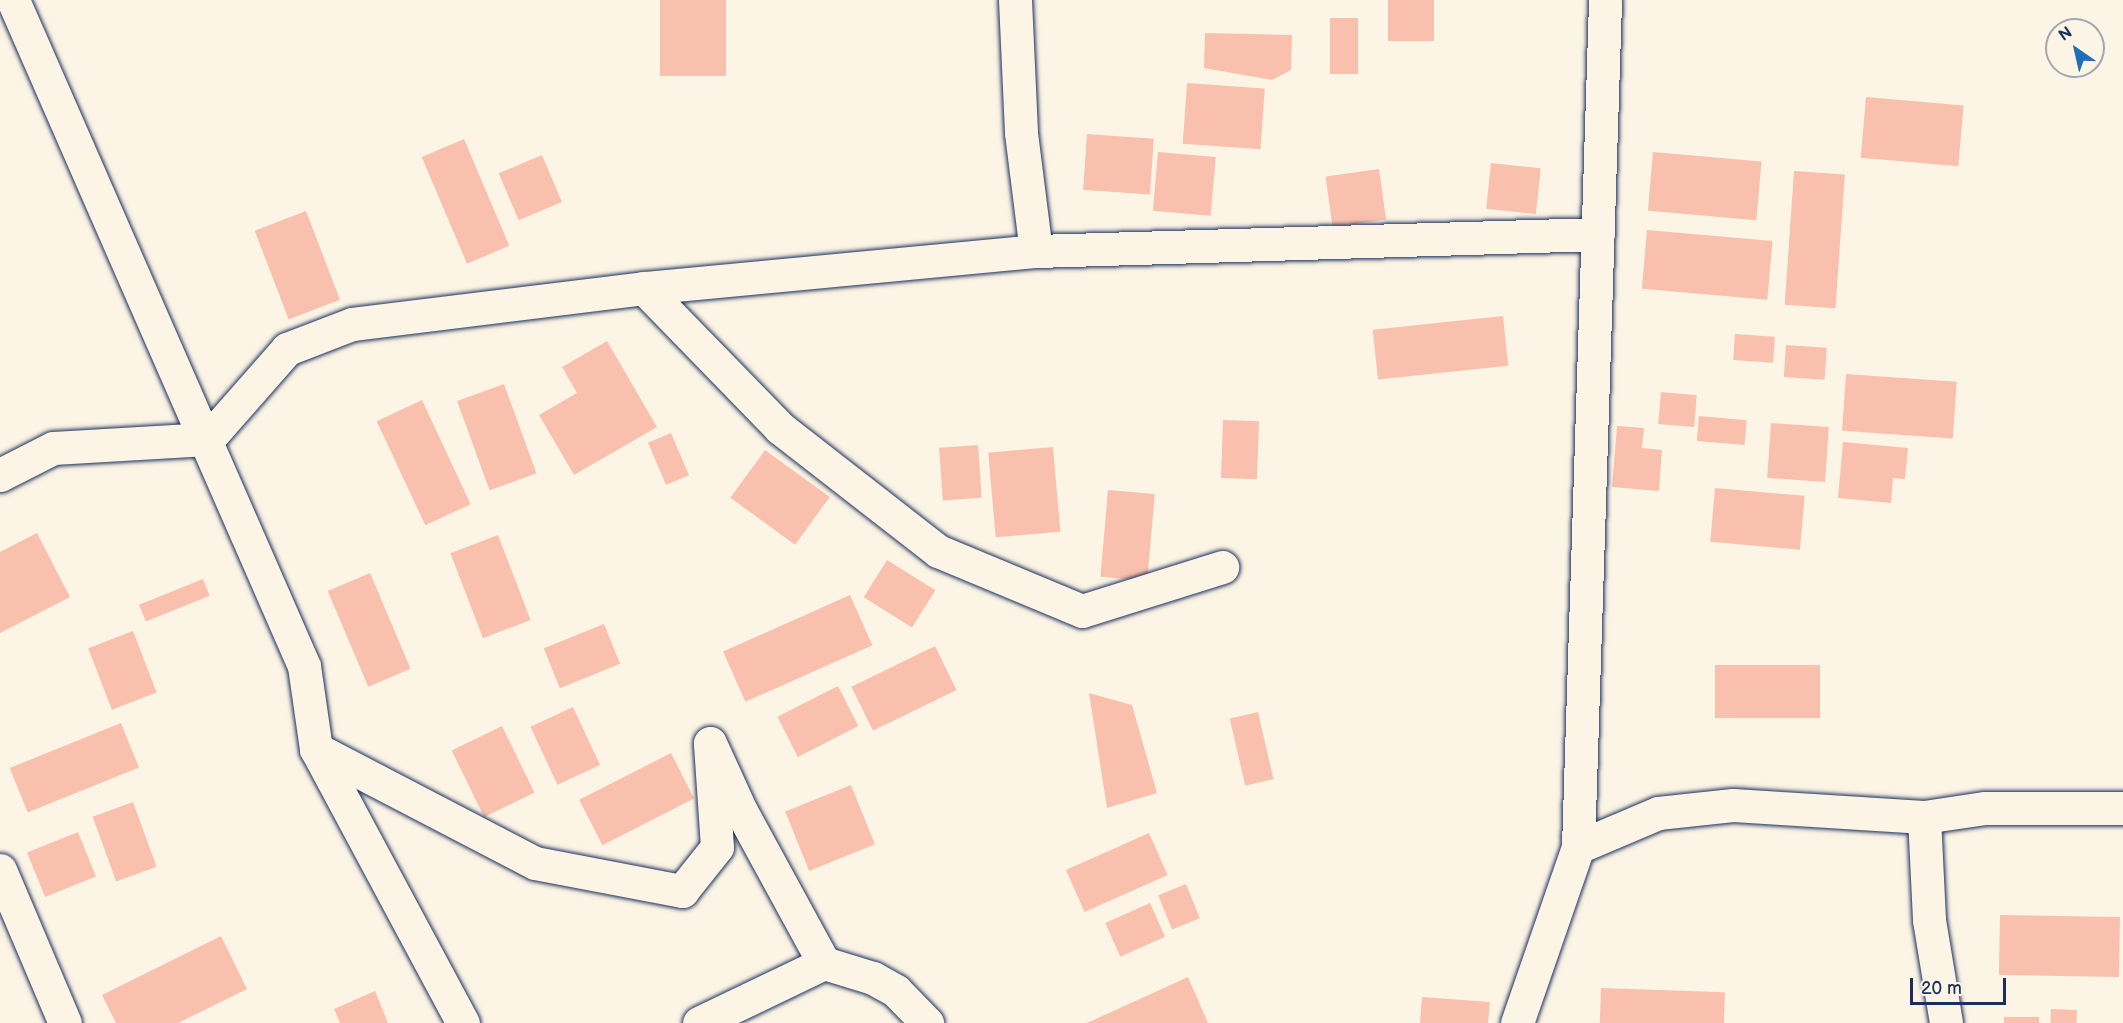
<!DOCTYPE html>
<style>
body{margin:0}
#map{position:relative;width:2123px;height:1023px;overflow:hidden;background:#fcf5e5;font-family:"Balsamiq Sans",sans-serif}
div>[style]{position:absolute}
.building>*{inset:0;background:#f9c1ad;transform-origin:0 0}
.roads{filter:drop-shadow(0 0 2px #1b2f5e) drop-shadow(0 0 2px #1b2f5e)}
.street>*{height:33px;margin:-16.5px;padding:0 16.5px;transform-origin:16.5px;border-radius:16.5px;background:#fcf5e5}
.secondary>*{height:33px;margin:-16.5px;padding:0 16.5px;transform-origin:16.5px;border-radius:16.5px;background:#fcf5e5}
span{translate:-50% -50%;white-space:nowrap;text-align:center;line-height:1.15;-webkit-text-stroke:6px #fcf5e5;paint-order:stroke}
.north{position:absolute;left:2045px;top:18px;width:60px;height:60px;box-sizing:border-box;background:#fcf5e5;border:2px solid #a2a6af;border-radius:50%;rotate:326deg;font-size:16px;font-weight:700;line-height:24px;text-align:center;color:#1b2f5e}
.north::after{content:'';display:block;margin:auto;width:21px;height:27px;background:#1f6fb2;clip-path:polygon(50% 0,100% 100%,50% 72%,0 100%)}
.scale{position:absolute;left:1910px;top:978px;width:96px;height:27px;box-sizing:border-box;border:3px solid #1b2f5e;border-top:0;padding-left:8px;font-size:18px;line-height:21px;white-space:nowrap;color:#1b2f5e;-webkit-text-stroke:4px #fcf5e5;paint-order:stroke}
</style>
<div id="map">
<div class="building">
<div style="left:660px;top:0;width:66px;height:76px"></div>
<div style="left:1388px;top:0;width:46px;height:41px"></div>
<div style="left:1330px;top:18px;width:28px;height:56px"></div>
<div style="clip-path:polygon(1205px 33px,1292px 35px,1291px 70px,1272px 80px,1204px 68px)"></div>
<div style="left:1187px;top:83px;width:78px;height:61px;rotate:4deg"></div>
<div style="left:1866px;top:97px;width:98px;height:61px;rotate:5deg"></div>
<div style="left:1087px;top:134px;width:67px;height:56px;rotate:4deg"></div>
<div style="left:464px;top:139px;width:116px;height:46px;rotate:67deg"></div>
<div style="left:1158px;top:152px;width:58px;height:59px;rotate:5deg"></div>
<div style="left:1653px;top:152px;width:109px;height:59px;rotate:5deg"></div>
<div style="left:542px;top:155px;width:51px;height:47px;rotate:67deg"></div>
<div style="left:1491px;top:163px;width:50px;height:46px;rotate:6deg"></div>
<div style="left:1379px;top:169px;width:51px;height:54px;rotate:82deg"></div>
<div style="left:1794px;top:171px;width:51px;height:134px;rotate:4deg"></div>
<div style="left:306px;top:211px;width:95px;height:55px;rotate:69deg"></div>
<div style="left:1647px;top:230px;width:126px;height:59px;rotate:5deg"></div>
<div style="left:1503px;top:316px;width:50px;height:131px;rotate:84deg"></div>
<div style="left:1735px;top:334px;width:40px;height:26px;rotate:4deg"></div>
<div style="clip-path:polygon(607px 341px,657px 427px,574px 475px,539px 415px,577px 393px,562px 367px)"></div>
<div style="left:1786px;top:345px;width:41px;height:32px;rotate:4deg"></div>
<div style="left:1846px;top:374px;width:111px;height:57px;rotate:4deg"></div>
<div style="left:504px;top:384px;width:95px;height:50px;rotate:70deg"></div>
<div style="left:1661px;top:392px;width:36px;height:32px;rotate:5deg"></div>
<div style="left:422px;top:400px;width:115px;height:50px;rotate:65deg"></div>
<div style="left:1699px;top:416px;width:48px;height:25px;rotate:5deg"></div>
<div style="left:1223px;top:420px;width:36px;height:58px;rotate:2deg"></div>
<div style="left:1771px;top:423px;width:58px;height:55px;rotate:4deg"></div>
<div style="clip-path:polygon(1617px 426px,1644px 428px,1642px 448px,1662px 450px,1659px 491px,1612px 487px)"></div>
<div style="left:671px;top:433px;width:46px;height:25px;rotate:67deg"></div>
<div style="clip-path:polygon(1843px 442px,1908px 448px,1905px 479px,1893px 478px,1891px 503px,1838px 498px)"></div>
<div style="left:978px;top:445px;width:53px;height:39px;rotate:86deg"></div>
<div style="left:1053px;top:447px;width:85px;height:65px;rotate:85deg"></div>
<div style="left:765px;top:450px;width:80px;height:59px;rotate:36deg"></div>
<div style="left:1715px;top:488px;width:90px;height:54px;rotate:5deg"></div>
<div style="left:1108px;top:490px;width:47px;height:87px;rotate:5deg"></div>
<div style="clip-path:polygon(37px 533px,70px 597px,0 633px,0 552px)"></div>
<div style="left:498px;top:535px;width:91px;height:51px;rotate:69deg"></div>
<div style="left:887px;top:560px;width:57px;height:44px;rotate:32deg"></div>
<div style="left:370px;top:573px;width:104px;height:46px;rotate:67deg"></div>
<div style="left:203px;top:579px;width:18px;height:69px;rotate:68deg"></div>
<div style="left:850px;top:595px;width:55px;height:139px;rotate:66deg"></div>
<div style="left:604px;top:624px;width:43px;height:65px;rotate:68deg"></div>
<div style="left:133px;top:631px;width:66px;height:48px;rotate:69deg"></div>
<div style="left:935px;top:646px;width:49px;height:93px;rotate:64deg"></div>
<div style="left:1715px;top:665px;width:105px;height:53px"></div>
<div style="left:838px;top:686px;width:45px;height:68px;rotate:63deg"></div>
<div style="clip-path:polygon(1089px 693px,1132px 705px,1157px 793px,1107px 808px)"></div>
<div style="left:573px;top:707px;width:64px;height:47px;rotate:65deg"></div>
<div style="left:1258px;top:712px;width:69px;height:29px;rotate:77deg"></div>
<div style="left:121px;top:723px;width:48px;height:120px;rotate:68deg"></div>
<div style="left:502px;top:726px;width:74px;height:56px;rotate:64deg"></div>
<div style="left:671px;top:753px;width:51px;height:103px;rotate:63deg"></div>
<div style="left:851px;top:785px;width:64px;height:71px;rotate:68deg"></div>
<div style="left:133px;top:802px;width:69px;height:43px;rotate:70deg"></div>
<div style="left:78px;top:832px;width:48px;height:55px;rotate:68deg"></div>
<div style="left:1149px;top:833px;width:46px;height:91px;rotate:66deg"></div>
<div style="left:1186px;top:884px;width:37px;height:30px;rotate:68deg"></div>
<div style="left:1150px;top:903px;width:37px;height:49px;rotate:66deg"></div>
<div style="left:2000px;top:915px;width:120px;height:60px;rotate:1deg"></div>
<div style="clip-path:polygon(221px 936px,247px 989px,178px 1023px,116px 1023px,102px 995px)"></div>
<div style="clip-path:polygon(1188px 977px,1208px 1023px,1087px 1023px)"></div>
<div style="left:1601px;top:988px;width:124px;height:35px;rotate:2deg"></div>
<div style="clip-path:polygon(375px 991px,388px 1023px,340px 1023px,334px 1009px)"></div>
<div style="clip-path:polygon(1422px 997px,1490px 1002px,1488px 1023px,1420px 1023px)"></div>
<div style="left:2051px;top:1009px;width:26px;height:14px;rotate:2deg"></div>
<div style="left:2004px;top:1017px;width:35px;height:6px"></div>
</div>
<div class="roads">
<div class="street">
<div style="left:13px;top:0;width:727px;rotate:66.4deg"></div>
<div style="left:304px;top:666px;width:84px;rotate:81.8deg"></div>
<div style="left:316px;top:749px;width:311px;rotate:61.8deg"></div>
<div style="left:1015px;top:0;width:133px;rotate:87.4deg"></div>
<div style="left:1021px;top:133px;width:119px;rotate:82.8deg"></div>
<div style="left:644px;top:288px;width:195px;rotate:45.8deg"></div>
<div style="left:780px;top:428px;width:200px;rotate:37.9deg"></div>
<div style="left:938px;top:551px;width:156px;rotate:22.6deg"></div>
<div style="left:1082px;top:611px;width:147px;rotate:-17.4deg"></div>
<div style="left:0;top:475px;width:59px;rotate:-27deg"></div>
<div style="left:53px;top:448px;width:155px;rotate:-3.3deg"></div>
<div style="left:208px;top:439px;width:120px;rotate:-48.7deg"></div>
<div style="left:287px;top:349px;width:70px;rotate:-21deg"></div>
<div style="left:352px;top:324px;width:294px;rotate:-7deg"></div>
<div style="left:644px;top:288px;width:394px;rotate:-5.4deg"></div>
<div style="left:1036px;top:251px;width:562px;rotate:-1.73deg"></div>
<div style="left:316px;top:749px;width:247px;rotate:27.5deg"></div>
<div style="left:535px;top:863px;width:150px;rotate:10.8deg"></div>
<div style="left:682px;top:891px;width:56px;rotate:-51.5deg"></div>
<div style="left:717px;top:847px;width:104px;rotate:-93.9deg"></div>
<div style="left:710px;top:743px;width:75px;rotate:65.5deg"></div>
<div style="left:741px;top:811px;width:173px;rotate:61.4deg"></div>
<div style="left:1924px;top:817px;width:103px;rotate:87.2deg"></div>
<div style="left:1929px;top:920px;width:104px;rotate:80.6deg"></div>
<div style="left:1578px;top:847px;width:87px;rotate:-23deg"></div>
<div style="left:1658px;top:813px;width:75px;rotate:-6.1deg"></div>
<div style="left:1733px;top:805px;width:191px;rotate:3.6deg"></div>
<div style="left:1924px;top:817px;width:62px;rotate:-8.4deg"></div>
<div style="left:1985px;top:808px;width:138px"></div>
<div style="left:0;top:870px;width:166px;rotate:67deg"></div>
<div style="left:699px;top:1023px;width:139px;rotate:-25.6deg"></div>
<div style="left:824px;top:963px;width:51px;rotate:17deg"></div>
<div style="left:873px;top:978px;width:26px;rotate:29deg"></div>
<div style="left:896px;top:991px;width:45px;rotate:45.9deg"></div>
</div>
<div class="secondary">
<div style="left:1517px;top:1023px;width:186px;rotate:-70.9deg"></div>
<div style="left:1578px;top:847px;width:847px;rotate:-88.17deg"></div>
</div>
</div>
<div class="north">N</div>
<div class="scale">20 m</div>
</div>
